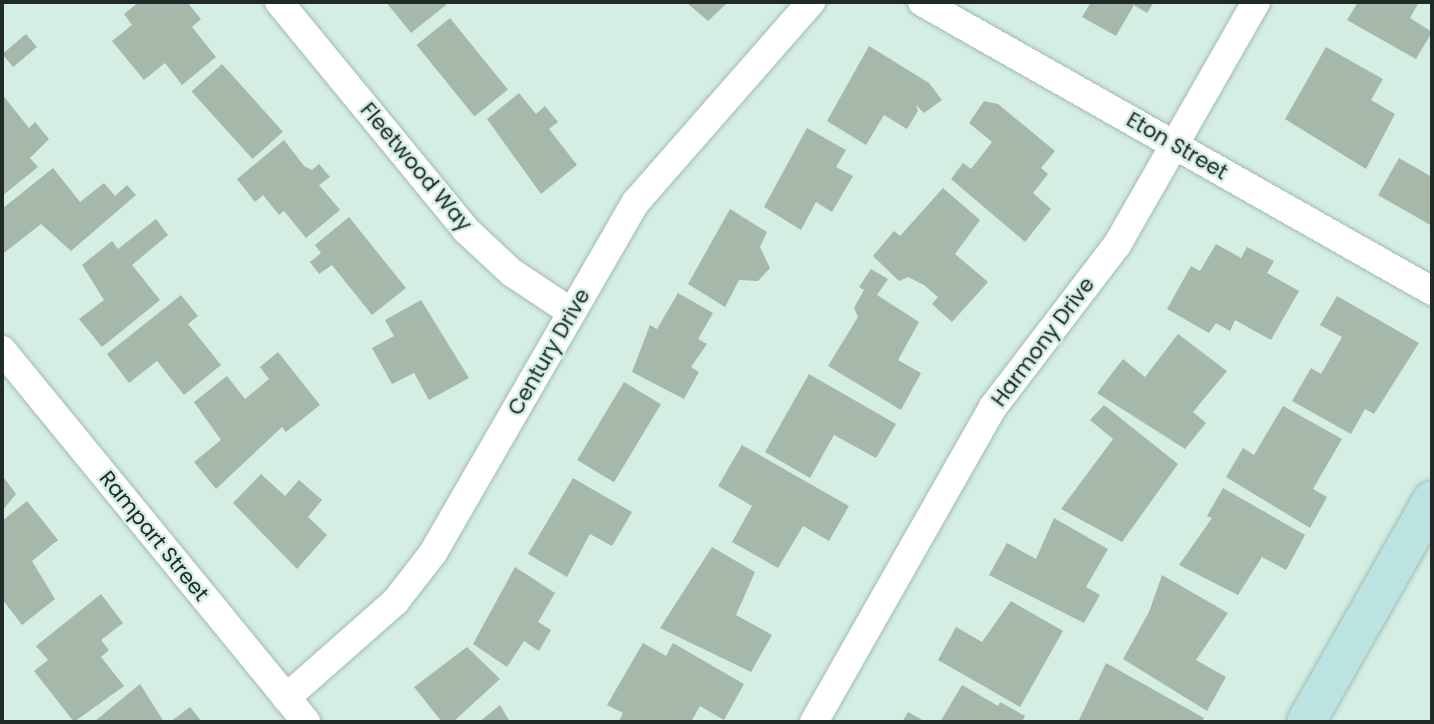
<!DOCTYPE html>
<style>
body{margin:0}
#map{position:relative;width:1434px;height:724px;overflow:hidden;background:#d4eee4;font-family:Poppins,sans-serif}
div>[style]{position:absolute}
.building>*{inset:0;background:#a5b8a9;transform-origin:0 0}
.roads{filter:drop-shadow(0 0 2px #a2bbb2) drop-shadow(0 0 2px #a2bbb2)}
.street>*{height:28px;margin:-14px;padding:0 14px;transform-origin:14px;border-radius:14px;background:#fff}
.secondary>*{height:38px;margin:-19px;padding:0 19px;transform-origin:19px;border-radius:19px;background:#bbe3e2}
span{translate:-50% -50%;white-space:nowrap;text-align:center;line-height:1.15;-webkit-text-stroke:5px #d4eee4;paint-order:stroke}
.street-label{font-size:21px;color:#202a26}
.frame{position:absolute;inset:0;border:4px solid #202a26;pointer-events:none}
</style>
<div id="map">
<div class="building">
<div style="clip-path:polygon(139px 2px,187px 2px,201px 19px,192px 27px,216px 57px,182px 85px,165px 63px,144px 80px,112px 41px,132px 25px,124px 14px)"></div>
<div style="clip-path:polygon(386px 2px,443px 2px,446px 5px,411px 33px)"></div>
<div style="clip-path:polygon(686px 2px,728px 2px,708px 21px)"></div>
<div style="clip-path:polygon(1091px 2px,1154px 2px,1147px 13px,1134px 5px,1116px 36px,1082px 17px)"></div>
<div style="clip-path:polygon(1358px 2px,1419px 2px,1410px 18px,1432px 32px,1416px 59px,1347px 20px)"></div>
<div style="left:450px;top:18px;width:92px;height:43px;rotate:51deg"></div>
<div style="left:26px;top:34px;width:17px;height:31px;rotate:50deg"></div>
<div style="clip-path:polygon(869px 46px,929px 83px,942px 100px,924px 113px,916px 105px,918px 111px,907px 129px,884px 115px,866px 145px,827px 121px)"></div>
<div style="clip-path:polygon(1326px 47px,1383px 79px,1371px 100px,1395px 114px,1366px 169px,1285px 119px)"></div>
<div style="left:222px;top:64px;width:91px;height:41px;rotate:48deg"></div>
<div style="clip-path:polygon(519px 93px,536px 114px,545px 106px,558px 122px,549px 129px,577px 165px,541px 194px,487px 119px)"></div>
<div style="clip-path:polygon(2px 94px,29px 128px,35px 122px,49px 139px,30px 158px,38px 167px,2px 196px)"></div>
<div style="clip-path:polygon(984px 101px,998px 104px,1055px 151px,1041px 168px,1048px 174px,1033px 193px,1051px 209px,1025px 242px,951px 179px,963px 163px,971px 169px,992px 142px,969px 123px)"></div>
<div style="clip-path:polygon(807px 128px,846px 150px,836px 167px,853px 176px,832px 212px,816px 202px,801px 230px,764px 207px)"></div>
<div style="clip-path:polygon(284px 140px,304px 166px,312px 170px,319px 164px,330px 177px,319px 185px,340px 210px,306px 238px,284px 211px,279px 215px,263px 195px,255px 202px,237px 179px)"></div>
<div style="clip-path:polygon(1399px 158px,1432px 177px,1432px 226px,1378px 195px)"></div>
<div style="clip-path:polygon(53px 168px,80px 202px,104px 183px,115px 196px,127px 185px,136px 195px,71px 251px,41px 224px,4px 253px,2px 209px)"></div>
<div style="clip-path:polygon(943px 188px,980px 220px,955px 254px,988px 282px,952px 322px,932px 304px,938px 297px,924px 285px,908px 277px,899px 281px,873px 256px,894px 231px,900px 236px)"></div>
<div style="clip-path:polygon(730px 209px,767px 232px,760px 247px,770px 268px,758px 281px,739px 280px,725px 307px,688px 284px)"></div>
<div style="clip-path:polygon(349px 217px,406px 288px,372px 315px,332px 265px,319px 274px,310px 262px,321px 253px,315px 245px)"></div>
<div style="clip-path:polygon(156px 219px,168px 235px,132px 265px,160px 300px,102px 347px,79px 319px,104px 300px,82px 265px,112px 241px,118px 249px)"></div>
<div style="clip-path:polygon(1216px 244px,1241px 258px,1247px 247px,1274px 261px,1267px 273px,1299px 291px,1271px 340px,1235px 320px,1230px 331px,1216px 323px,1209px 333px,1167px 309px,1191px 266px,1200px 271px)"></div>
<div style="clip-path:polygon(871px 269px,888px 279px,877px 295px,919px 322px,898px 360px,921px 373px,901px 410px,828px 366px,858px 317px,854px 308px,864px 290px,859px 287px)"></div>
<div style="clip-path:polygon(678px 293px,713px 313px,698px 339px,707px 344px,691px 367px,699px 372px,684px 399px,632px 372px,650px 325px,657px 329px)"></div>
<div style="clip-path:polygon(181px 295px,198px 316px,188px 324px,221px 365px,184px 395px,157px 361px,129px 383px,107px 354px)"></div>
<div style="clip-path:polygon(1337px 296px,1419px 343px,1374px 414px,1365px 409px,1351px 434px,1292px 401px,1311px 368px,1321px 374px,1342px 337px,1320px 325px)"></div>
<div style="clip-path:polygon(421px 300px,469px 378px,429px 400px,414px 373px,392px 384px,372px 348px,394px 336px,385px 320px)"></div>
<div style="clip-path:polygon(1178px 334px,1227px 371px,1193px 412px,1206px 423px,1185px 449px,1097px 393px,1123px 359px,1145px 377px)"></div>
<div style="clip-path:polygon(278px 352px,320px 405px,286px 432px,282px 427px,216px 489px,194px 462px,221px 440px,194px 402px,227px 376px,245px 399px,269px 379px,260px 367px)"></div>
<div style="clip-path:polygon(809px 374px,896px 424px,876px 458px,834px 435px,810px 478px,765px 452px)"></div>
<div style="left:624px;top:382px;width:43px;height:91px;rotate:31deg"></div>
<div style="clip-path:polygon(1104px 405px,1178px 464px,1122px 542px,1061px 509px,1113px 439px,1090px 420px)"></div>
<div style="clip-path:polygon(1283px 406px,1342px 439px,1313px 489px,1327px 497px,1310px 528px,1226px 477px,1243px 448px,1254px 455px)"></div>
<div style="clip-path:polygon(742px 445px,849px 506px,829px 541px,803px 526px,778px 568px,732px 542px,752px 506px,718px 486px)"></div>
<div style="clip-path:polygon(261px 474px,285px 496px,299px 480px,322px 500px,308px 517px,327px 535px,297px 569px,233px 503px)"></div>
<div style="clip-path:polygon(2px 475px,16px 494px,2px 511px)"></div>
<div style="clip-path:polygon(573px 478px,632px 512px,612px 546px,590px 534px,567px 577px,528px 554px)"></div>
<div style="clip-path:polygon(1223px 488px,1305px 535px,1286px 570px,1262px 557px,1238px 595px,1179px 565px,1212px 518px,1207px 516px)"></div>
<div style="clip-path:polygon(27px 501px,58px 540px,32px 561px,55px 599px,22px 625px,2px 599px,2px 521px)"></div>
<div style="clip-path:polygon(1054px 518px,1108px 549px,1086px 587px,1100px 595px,1084px 623px,989px 575px,1007px 543px,1036px 559px)"></div>
<div style="clip-path:polygon(712px 547px,755px 572px,736px 615px,772px 635px,751px 672px,660px 628px)"></div>
<div style="clip-path:polygon(515px 567px,555px 593px,538px 622px,551px 630px,539px 651px,524px 641px,507px 667px,473px 644px)"></div>
<div style="clip-path:polygon(1162px 575px,1228px 613px,1196px 660px,1226px 677px,1207px 711px,1123px 659px,1149px 612px)"></div>
<div style="clip-path:polygon(101px 594px,123px 623px,101px 640px,109px 650px,101px 657px,124px 686px,74px 722px,34px 671px,48px 660px,36px 646px)"></div>
<div style="clip-path:polygon(1011px 601px,1063px 631px,1020px 707px,938px 660px,956px 627px,982px 642px)"></div>
<div style="clip-path:polygon(643px 643px,666px 656px,673px 643px,744px 684px,724px 720px,700px 706px,691px 722px,619px 721px,623px 713px,607px 705px)"></div>
<div style="clip-path:polygon(467px 647px,500px 679px,453px 722px,442px 722px,414px 687px)"></div>
<div style="clip-path:polygon(1106px 663px,1204px 718px,1202px 722px,1073px 722px,1079px 720px)"></div>
<div style="clip-path:polygon(140px 684px,164px 722px,97px 722px,95px 721px)"></div>
<div style="clip-path:polygon(962px 685px,998px 706px,1000px 702px,1025px 716px,1022px 722px,940px 722px)"></div>
<div style="clip-path:polygon(500px 705px,510px 722px,479px 722px)"></div>
<div style="clip-path:polygon(190px 707px,202px 722px,170px 722px)"></div>
<div style="clip-path:polygon(908px 712px,926px 722px,902px 722px)"></div>
</div>
<div class="roads">
<div class="street">
<div style="left:279px;top:2px;width:295px;rotate:50.6deg"></div>
<div style="left:466px;top:230px;width:62px;rotate:43deg"></div>
<div style="left:511px;top:272px;width:72px;rotate:33.7deg"></div>
<div style="left:922px;top:2px;width:586px;rotate:29.54deg"></div>
<div style="left:2px;top:350px;width:480px;rotate:50.7deg"></div>
<div style="left:286px;top:698px;width:145px;rotate:-41.4deg"></div>
<div style="left:395px;top:602px;width:62px;rotate:-52.2deg"></div>
<div style="left:433px;top:553px;width:405px;rotate:-60deg"></div>
<div style="left:636px;top:202px;width:266px;rotate:-48.8deg"></div>
<div style="left:814px;top:722px;width:362px;rotate:-60.4deg"></div>
<div style="left:993px;top:407px;width:204px;rotate:-52.6deg"></div>
<div style="left:1117px;top:245px;width:280px;rotate:-60.2deg"></div>
</div>
<div class="secondary">
<div style="left:1306px;top:722px;width:255px;rotate:-60.4deg"></div>
</div>
</div>
<div class="street-label">
<span style="left:1177px;top:146px;rotate:30deg">Eton Street</span>
<span style="left:416px;top:167px;rotate:50deg">Fleetwood Way</span>
<span style="left:1043px;top:342px;rotate:-53deg">Harmony Drive</span>
<span style="left:549px;top:352px;rotate:-60deg">Century Drive</span>
<span style="left:154px;top:536px;rotate:51deg">Rampart Street</span>
</div>
<div class="frame"></div>
</div>
